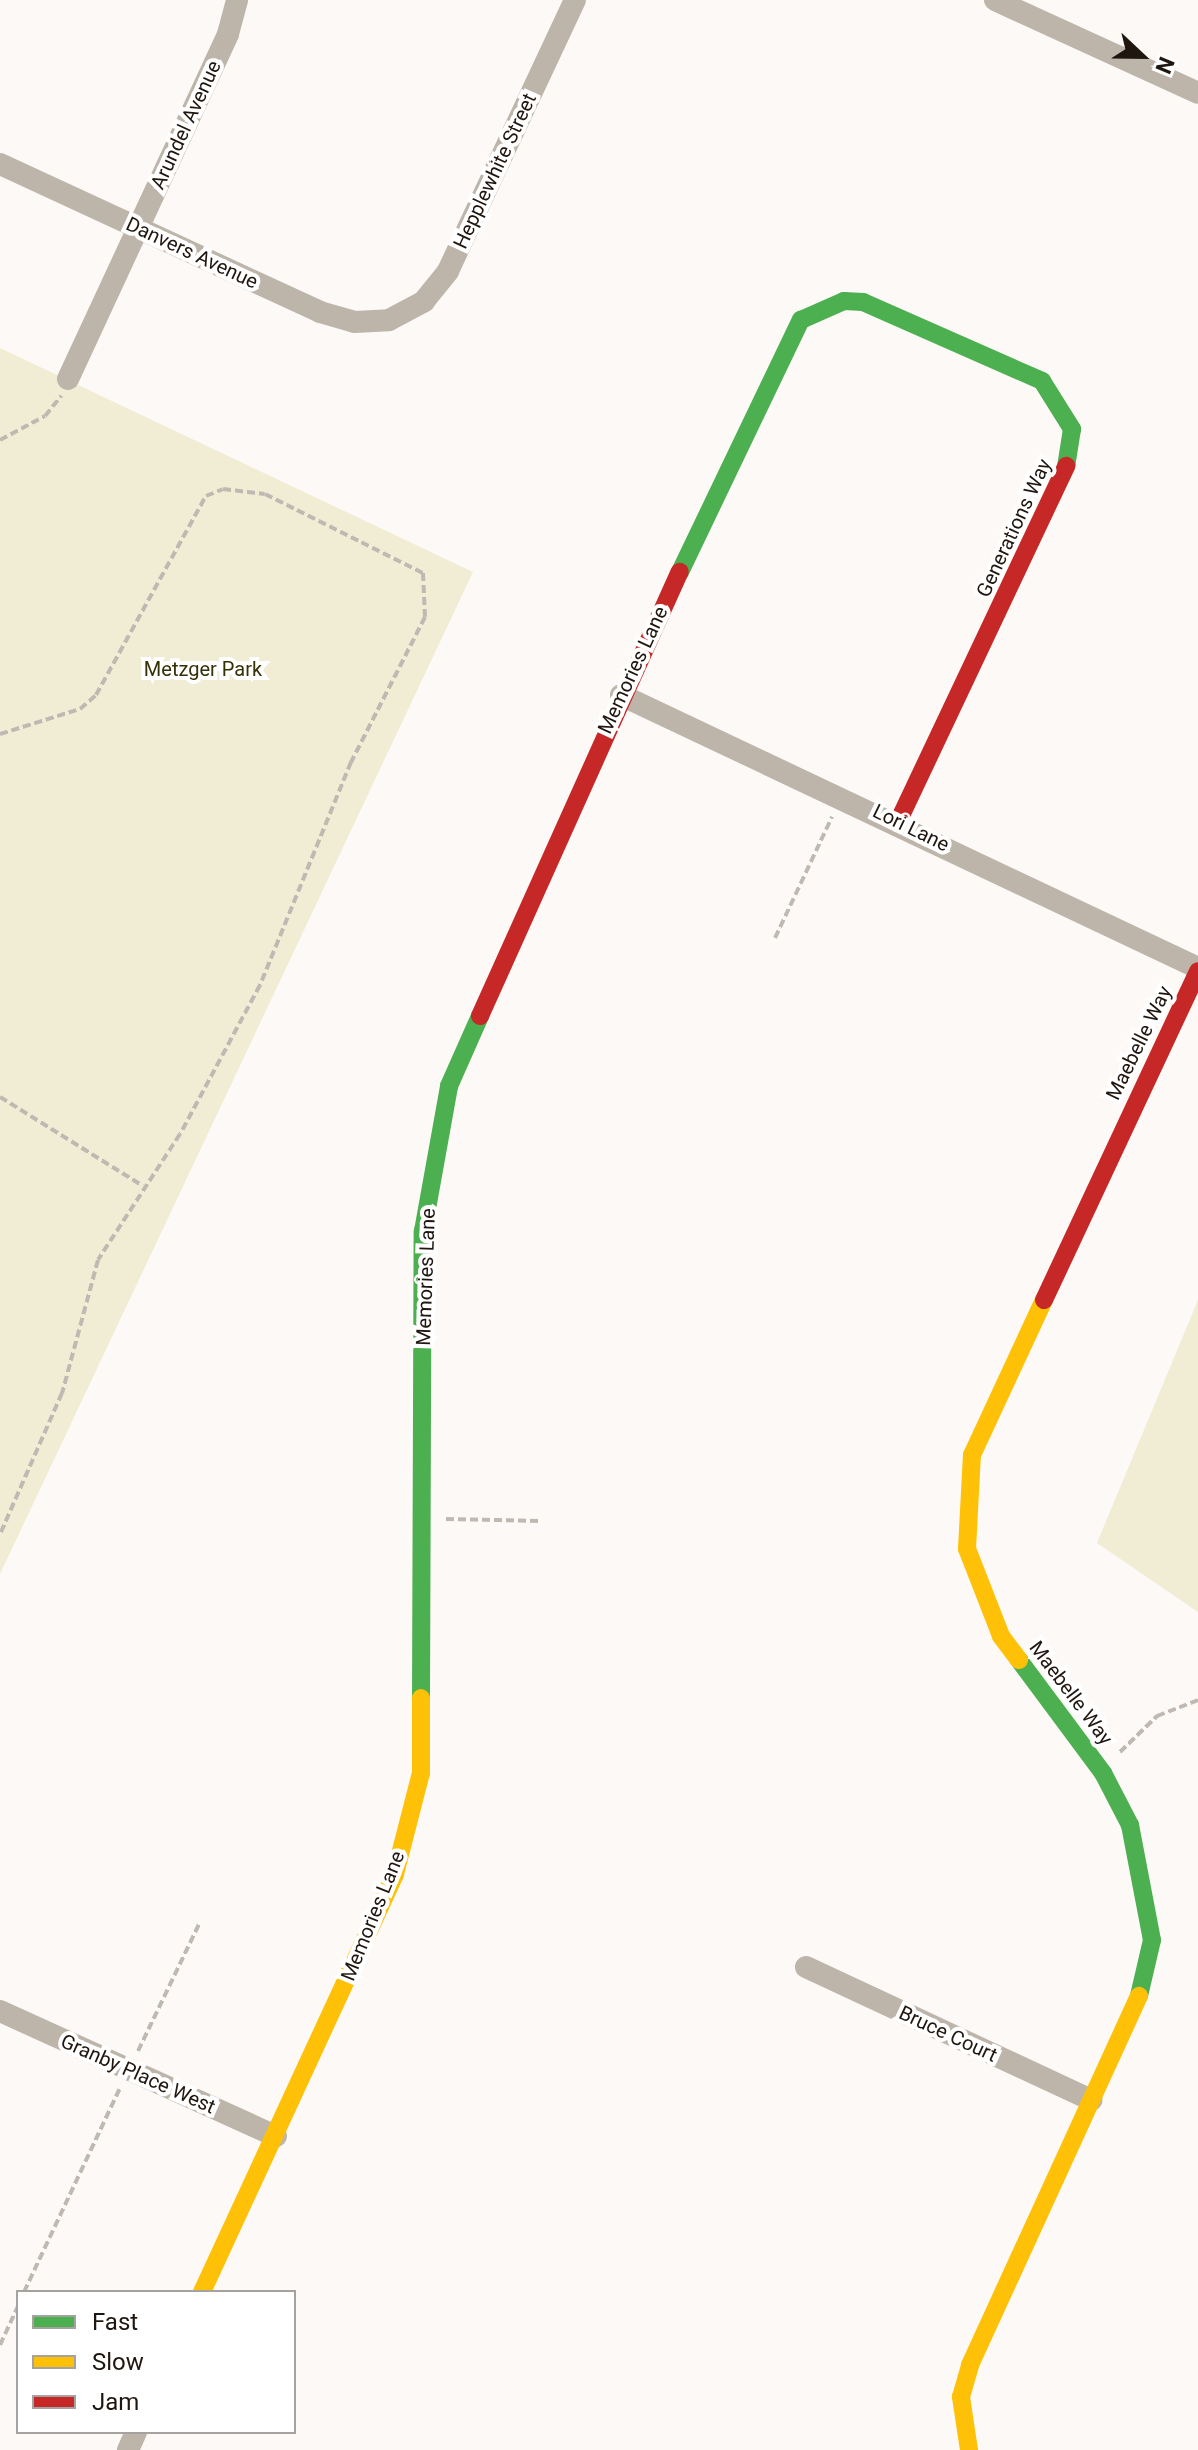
<!DOCTYPE html>
<style>
body{margin:0}
#map{position:relative;width:1198px;height:2450px;overflow:hidden;background:#fcf9f7;font-family:Roboto,sans-serif}
div>[style]{position:absolute}
.green>*{inset:0;background:#f0edd4}
.path>*{height:4px;margin-top:-2px;transform-origin:0;background:repeating-linear-gradient(90deg,#bfb9b2 0 8px,transparent 0 12px)}
.street>*{height:22px;margin:-11px;padding:0 11px;transform-origin:11px;border-radius:11px;background:#bdb5aa}
.fast>*{height:18px;margin:-9px;padding:0 9px;transform-origin:9px;border-radius:9px;background:#4caf50}
.slow>*{height:18px;margin:-9px;padding:0 9px;transform-origin:9px;border-radius:9px;background:#ffc107}
.jam>*{height:18px;margin:-9px;padding:0 9px;transform-origin:9px;border-radius:9px;background:#c62828}
span{translate:-50% -50%;white-space:nowrap;text-align:center;line-height:1.15;-webkit-text-stroke:8px #fff;paint-order:stroke}
.street-label{font-size:20px;color:#201610}
.park-label{font-size:20px;color:#343106}
.legend{position:absolute;left:16px;top:2290px;width:280px;height:144px;box-sizing:border-box;background:#fff;border:2px solid #a6a29f;margin:0;padding:10px 14px;list-style:none;font-size:24px;color:#201610}
.legend li{display:flex;align-items:center;gap:16px;height:40px}
.legend b{width:40px;border:2px solid #a6a29f}
.north{position:absolute;left:1102px;top:16px;width:80px;height:80px;-webkit-text-stroke:6px #fff;paint-order:stroke;rotate:112deg;font-size:22px;font-weight:700;line-height:32px;text-align:center;color:#201610}
.north::after{content:'';display:block;margin:auto;width:28px;height:36px;background:#201610;clip-path:polygon(50% 0,100% 100%,50% 72%,0 100%)}
</style>
<div id="map">
<div class="green">
<div style="clip-path:polygon(0 348px,473px 572px,0 1574px)"></div>
<div style="clip-path:polygon(1198px 1300px,1198px 1612px,1097px 1543px)"></div>
</div>
<div class="path">
<div style="left:0;top:440px;width:51px;rotate:-28.1deg"></div>
<div style="left:45px;top:416px;width:26px;rotate:-51deg"></div>
<div style="left:0;top:734px;width:84px;rotate:-17.4deg"></div>
<div style="left:80px;top:709px;width:21px;rotate:-41deg"></div>
<div style="left:96px;top:695px;width:227px;rotate:-61.1deg"></div>
<div style="left:206px;top:496px;width:18px;rotate:-22deg"></div>
<div style="left:223px;top:489px;width:42px;rotate:6.8deg"></div>
<div style="left:265px;top:494px;width:177px;rotate:26.6deg"></div>
<div style="left:423px;top:573px;width:44px;rotate:87.4deg"></div>
<div style="left:425px;top:617px;width:163px;rotate:117deg"></div>
<div style="left:351px;top:762px;width:241px;rotate:112.2deg"></div>
<div style="left:260px;top:985px;width:169px;rotate:118.2deg"></div>
<div style="left:180px;top:1134px;width:150px;rotate:123.1deg"></div>
<div style="left:98px;top:1260px;width:138px;rotate:105.1deg"></div>
<div style="left:62px;top:1393px;width:154px;rotate:113.7deg"></div>
<div style="left:775px;top:938px;width:134px;rotate:-64.8deg"></div>
<div style="left:0;top:1097px;width:168px;rotate:31.9deg"></div>
<div style="left:446px;top:1519px;width:93px;rotate:1.2deg"></div>
<div style="left:1120px;top:1752px;width:52px;rotate:-44.2deg"></div>
<div style="left:1157px;top:1716px;width:44px;rotate:-21.3deg"></div>
<div style="left:138px;top:2051px;width:141px;rotate:-64.3deg"></div>
<div style="left:24px;top:2292px;width:225px;rotate:-64.8deg"></div>
<div style="left:0;top:2345px;width:43px;rotate:-65.2deg"></div>
</div>
<div class="street">
<div style="left:995px;top:0;width:223px;rotate:24.6deg"></div>
<div style="left:0;top:164px;width:353px;rotate:24.8deg"></div>
<div style="left:320px;top:312px;width:35px;rotate:16deg"></div>
<div style="left:354px;top:322px;width:35px;rotate:-3deg"></div>
<div style="left:389px;top:320px;width:40px;rotate:-28deg"></div>
<div style="left:424px;top:301px;width:38px;rotate:-51deg"></div>
<div style="left:448px;top:271px;width:299px;rotate:-64.9deg"></div>
<div style="left:68px;top:379px;width:380px;rotate:-65.1deg"></div>
<div style="left:228px;top:34px;width:35px;rotate:-75deg"></div>
<div style="left:621px;top:695px;width:638px;rotate:25.32deg"></div>
<div style="left:806px;top:1967px;width:315px;rotate:25deg"></div>
<div style="left:0;top:2011px;width:303px;rotate:24.4deg"></div>
<div style="left:128px;top:2450px;width:20px;rotate:-66deg"></div>
</div>
<div class="fast">
<div style="left:680px;top:572px;width:280px;rotate:-64.4deg"></div>
<div style="left:801px;top:320px;width:47px;rotate:-23.8deg"></div>
<div style="left:844px;top:301px;width:19px;rotate:3deg"></div>
<div style="left:863px;top:302px;width:196px;rotate:23.8deg"></div>
<div style="left:1042px;top:381px;width:57px;rotate:58deg"></div>
<div style="left:1072px;top:429px;width:37px;rotate:99deg"></div>
<div style="left:1019px;top:1660px;width:141px;rotate:53.4deg"></div>
<div style="left:1103px;top:1773px;width:59px;rotate:62.6deg"></div>
<div style="left:1130px;top:1825px;width:117px;rotate:79.2deg"></div>
<div style="left:1152px;top:1940px;width:57px;rotate:103.1deg"></div>
<div style="left:421px;top:1698px;width:467px;rotate:-89.8deg"></div>
<div style="left:423px;top:1231px;width:147px;rotate:-79.8deg"></div>
<div style="left:449px;top:1086px;width:77px;rotate:-66.1deg"></div>
</div>
<div class="slow">
<div style="left:1019px;top:1660px;width:30px;rotate:-127deg"></div>
<div style="left:1001px;top:1636px;width:93px;rotate:-111.3deg"></div>
<div style="left:967px;top:1549px;width:94px;rotate:-87deg"></div>
<div style="left:972px;top:1455px;width:171px;rotate:-65.1deg"></div>
<div style="left:202px;top:2292px;width:460px;rotate:-65.2deg"></div>
<div style="left:395px;top:1874px;width:104px;rotate:-75.6deg"></div>
<div style="left:421px;top:1773px;width:75px;rotate:-90deg"></div>
<div style="left:969px;top:2450px;width:54px;rotate:-98.6deg"></div>
<div style="left:961px;top:2397px;width:33px;rotate:-74deg"></div>
<div style="left:970px;top:2365px;width:406px;rotate:-65.4deg"></div>
</div>
<div class="jam">
<div style="left:898px;top:822px;width:394px;rotate:-64.7deg"></div>
<div style="left:480px;top:1016px;width:487px;rotate:-65.8deg"></div>
<div style="left:1044px;top:1300px;width:363px;rotate:-64.9deg"></div>
</div>
<div class="street-label">
<span style="left:186px;top:125px;rotate:-65deg">Arundel Avenue</span>
<span style="left:495px;top:171px;rotate:-65deg">Hepplewhite Street</span>
<span style="left:192px;top:253px;rotate:25deg">Danvers Avenue</span>
<span style="left:1014px;top:528px;rotate:-65deg">Generations Way</span>
<span style="left:633px;top:670px;rotate:-65deg">Memories Lane</span>
<span style="left:911px;top:828px;rotate:26deg">Lori Lane</span>
<span style="left:1139px;top:1043px;rotate:-64deg">Maebelle Way</span>
<span style="left:426px;top:1277px;rotate:-88deg">Memories Lane</span>
<span style="left:1071px;top:1693px;rotate:53deg">Maebelle Way</span>
<span style="left:373px;top:1916px;rotate:-68deg">Memories Lane</span>
<span style="left:948px;top:2034px;rotate:25deg">Bruce Court</span>
<span style="left:138px;top:2074px;rotate:24deg">Granby Place West</span>
</div>
<div class="park-label">
<span style="left:203px;top:669px">Metzger Park</span>
</div>
<ul class="legend">
<li><b style="height:10px;background:#4caf50"></b>Fast</li>
<li><b style="height:10px;background:#ffc107"></b>Slow</li>
<li><b style="height:10px;background:#c62828"></b>Jam</li>
</ul>
<div class="north">N</div>
</div>
